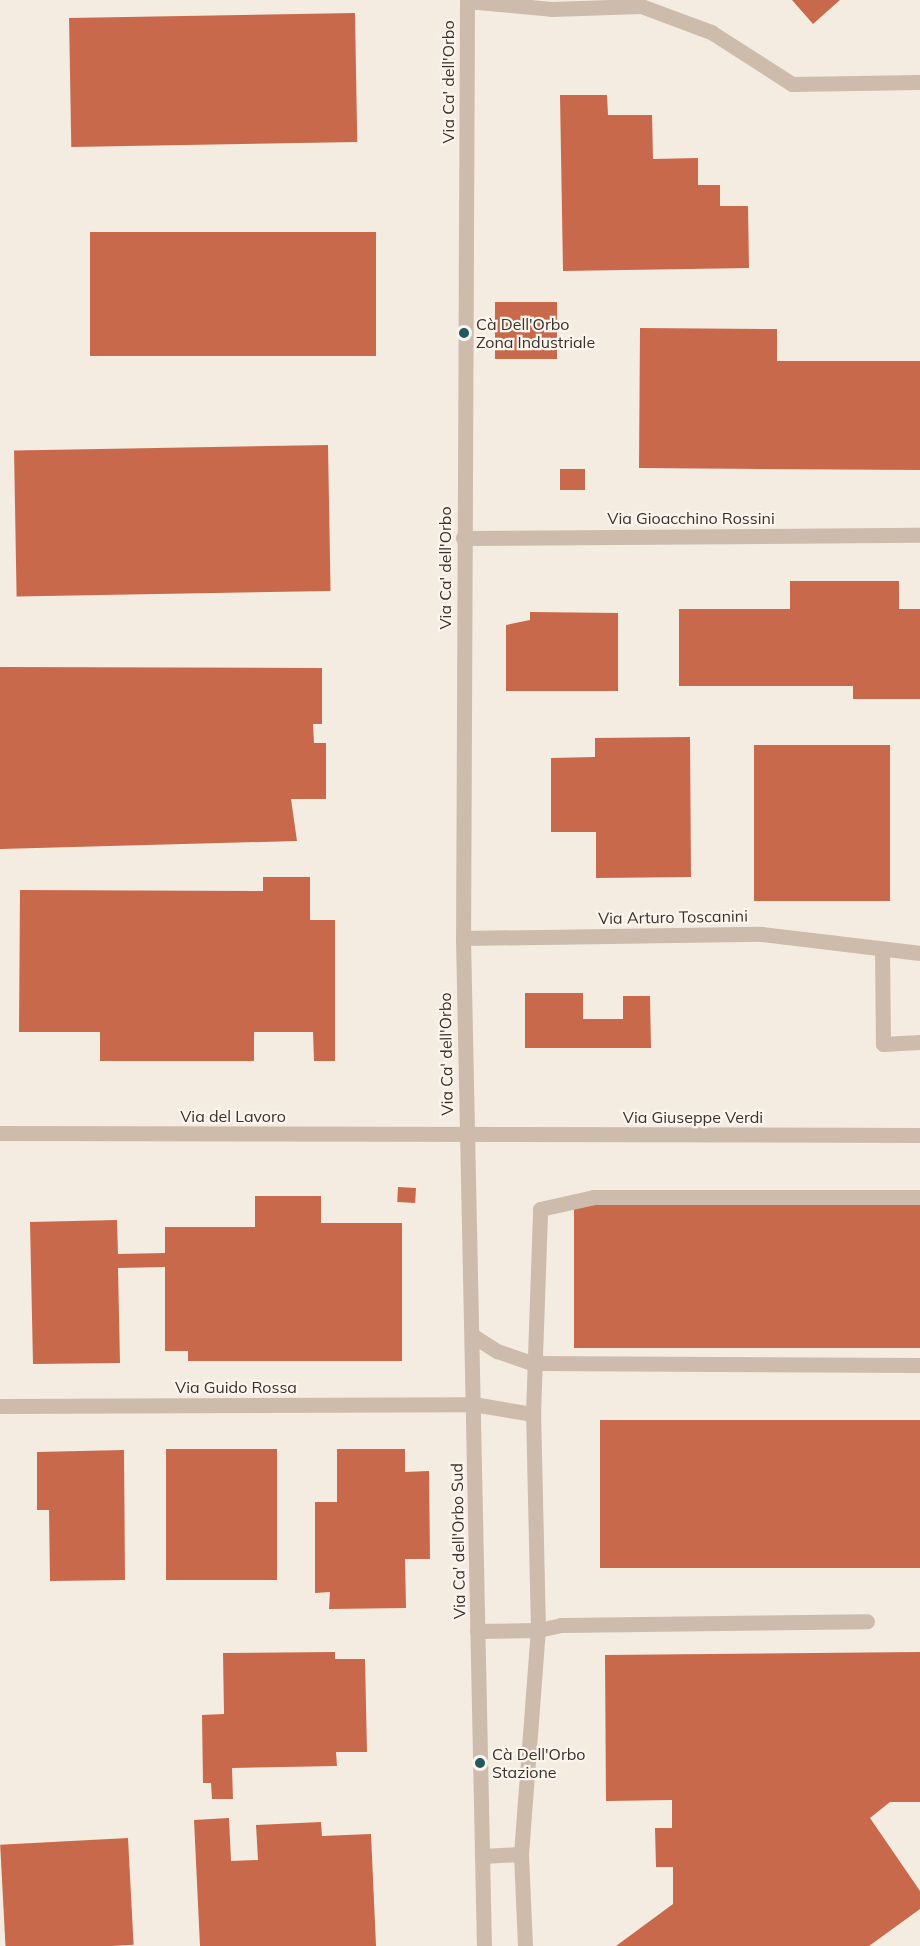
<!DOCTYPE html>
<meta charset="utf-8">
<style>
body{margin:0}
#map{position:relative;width:920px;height:1946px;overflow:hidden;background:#f4ebe1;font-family:Mulish,sans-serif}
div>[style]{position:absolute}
.building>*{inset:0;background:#c8694b;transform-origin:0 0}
.service>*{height:15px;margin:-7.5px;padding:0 7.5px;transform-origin:7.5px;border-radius:7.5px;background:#cdbbac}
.minor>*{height:15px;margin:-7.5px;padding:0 7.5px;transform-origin:7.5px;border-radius:7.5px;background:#cdbbac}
.tertiary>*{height:15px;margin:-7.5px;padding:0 7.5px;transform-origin:7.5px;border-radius:7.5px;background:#cdbbac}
.dots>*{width:16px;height:16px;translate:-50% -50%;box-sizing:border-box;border:3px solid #fbf5ee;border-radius:50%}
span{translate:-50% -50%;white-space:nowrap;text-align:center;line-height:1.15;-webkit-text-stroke:4.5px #fbf5ee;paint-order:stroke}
.street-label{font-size:16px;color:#3b302b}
.poi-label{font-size:16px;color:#3b302b}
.left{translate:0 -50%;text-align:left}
</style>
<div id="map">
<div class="building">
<div style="clip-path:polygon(792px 0,840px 0,813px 24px)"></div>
<div style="left:355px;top:13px;width:129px;height:286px;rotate:89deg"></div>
<div style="clip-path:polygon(560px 95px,607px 95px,608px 115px,652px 115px,653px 159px,698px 158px,698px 185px,720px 185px,720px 206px,748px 206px,749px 268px,563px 271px)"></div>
<div style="left:90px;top:232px;width:286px;height:124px"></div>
<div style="left:495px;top:302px;width:62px;height:57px"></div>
<div style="clip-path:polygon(640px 328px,777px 329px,777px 361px,920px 361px,920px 470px,639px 468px)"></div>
<div style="left:328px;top:445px;width:146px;height:314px;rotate:89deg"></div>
<div style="left:585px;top:469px;width:21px;height:25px;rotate:90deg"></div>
<div style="clip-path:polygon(790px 581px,899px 581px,899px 609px,920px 609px,920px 699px,853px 699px,853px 686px,679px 686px,679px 609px,790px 609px)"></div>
<div style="clip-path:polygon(530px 612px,618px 613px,618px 691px,506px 691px,506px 625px,530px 620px)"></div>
<div style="clip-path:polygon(0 667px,322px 668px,322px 724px,313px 724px,314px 743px,326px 743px,326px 799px,291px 799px,297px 841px,0 849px)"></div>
<div style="clip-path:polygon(690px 737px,691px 877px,596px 878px,596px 832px,551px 832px,551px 758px,595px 757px,595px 738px)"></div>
<div style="left:890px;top:745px;width:156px;height:136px;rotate:90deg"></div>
<div style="clip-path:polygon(263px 877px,310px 877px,310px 920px,335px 920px,335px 1061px,314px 1061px,313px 1032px,254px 1032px,254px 1061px,100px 1061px,100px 1032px,19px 1032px,20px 890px,263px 891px)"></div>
<div style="clip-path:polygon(525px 993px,583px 993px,583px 1019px,623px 1019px,623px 996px,650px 996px,651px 1048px,525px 1048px)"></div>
<div style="left:398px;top:1187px;width:18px;height:15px;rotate:3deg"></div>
<div style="clip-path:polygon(255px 1196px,321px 1196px,321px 1223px,402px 1223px,402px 1361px,188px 1361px,188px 1351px,165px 1351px,165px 1267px,118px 1268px,120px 1363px,33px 1364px,30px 1222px,117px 1220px,118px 1254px,165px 1253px,165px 1227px,255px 1227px)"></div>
<div style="left:920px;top:1205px;width:143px;height:346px;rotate:90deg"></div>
<div style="left:600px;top:1420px;width:320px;height:148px"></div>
<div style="left:277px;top:1449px;width:131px;height:111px;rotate:90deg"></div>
<div style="clip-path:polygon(337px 1449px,405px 1449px,405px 1472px,429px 1471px,430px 1559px,405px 1559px,406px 1608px,329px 1609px,330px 1592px,315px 1593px,315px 1502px,337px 1502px)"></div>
<div style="clip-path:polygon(124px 1450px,125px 1580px,50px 1581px,49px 1510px,37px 1510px,37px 1452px)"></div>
<div style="clip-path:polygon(335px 1652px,335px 1659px,365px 1659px,367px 1752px,336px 1752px,337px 1766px,232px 1768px,233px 1799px,212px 1799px,211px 1783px,203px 1783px,202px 1715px,224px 1714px,223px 1653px)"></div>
<div style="clip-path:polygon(920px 1652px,920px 1802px,890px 1802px,870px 1818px,920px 1891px,920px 1909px,869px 1946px,616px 1946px,673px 1904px,673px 1867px,656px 1867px,655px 1828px,672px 1828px,672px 1800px,606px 1801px,605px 1655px)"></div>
<div style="clip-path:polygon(229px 1818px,231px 1861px,258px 1860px,256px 1825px,321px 1822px,322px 1836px,371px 1834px,376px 1946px,200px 1946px,194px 1820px)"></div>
<div style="left:128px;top:1838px;width:107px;height:128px;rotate:87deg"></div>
</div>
<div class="service">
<div style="left:472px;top:1335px;width:30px;rotate:33deg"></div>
<div style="left:497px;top:1351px;width:37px;rotate:19deg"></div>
<div style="left:532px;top:1363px;width:388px;rotate:0.3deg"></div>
<div style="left:473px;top:1404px;width:61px;rotate:9.5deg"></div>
<div style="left:533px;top:1414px;width:205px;rotate:-88deg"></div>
<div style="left:540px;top:1209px;width:55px;rotate:-12.5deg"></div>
<div style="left:594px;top:1197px;width:326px"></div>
<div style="left:477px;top:1631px;width:61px;rotate:-0.9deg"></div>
<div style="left:538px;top:1630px;width:24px;rotate:-12deg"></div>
<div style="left:561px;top:1625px;width:306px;rotate:-0.7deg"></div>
<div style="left:482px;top:1856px;width:39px;rotate:-3deg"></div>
<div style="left:525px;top:1946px;width:92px;rotate:-92.5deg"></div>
<div style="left:521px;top:1854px;width:225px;rotate:-85.7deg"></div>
<div style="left:538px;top:1630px;width:216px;rotate:-91.3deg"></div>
</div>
<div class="minor">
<div style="left:467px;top:1px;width:84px;rotate:5.4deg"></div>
<div style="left:551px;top:9px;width:90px;rotate:-1.9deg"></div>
<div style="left:641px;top:6px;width:75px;rotate:20.4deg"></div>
<div style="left:711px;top:32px;width:96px;rotate:32.7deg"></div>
<div style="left:792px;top:84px;width:128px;rotate:-0.9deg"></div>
<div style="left:463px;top:538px;width:457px;rotate:-0.4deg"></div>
<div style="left:463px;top:938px;width:298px;rotate:-0.8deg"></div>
<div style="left:761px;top:934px;width:160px;rotate:6.8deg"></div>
<div style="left:882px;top:949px;width:95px;rotate:89.4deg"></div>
<div style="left:883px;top:1044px;width:37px;rotate:-3deg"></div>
<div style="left:0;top:1406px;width:473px;rotate:-0.2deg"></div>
</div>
<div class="tertiary">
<div style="left:467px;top:0;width:938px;rotate:90.24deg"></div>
<div style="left:463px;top:938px;width:1008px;rotate:88.81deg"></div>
<div style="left:0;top:1133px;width:920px;rotate:0.12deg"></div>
</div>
<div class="dots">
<div style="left:464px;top:333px;background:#1f5a5e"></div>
<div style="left:480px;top:1763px;background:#1f5a5e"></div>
</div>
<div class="street-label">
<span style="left:448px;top:82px;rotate:-90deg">Via Ca' dell'Orbo</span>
<span style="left:691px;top:518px">Via Gioacchino Rossini</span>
<span style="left:445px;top:568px;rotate:-90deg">Via Ca' dell'Orbo</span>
<span style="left:673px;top:917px;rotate:-1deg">Via Arturo Toscanini</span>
<span style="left:446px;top:1054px;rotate:-91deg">Via Ca' dell'Orbo</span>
<span style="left:233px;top:1116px">Via del Lavoro</span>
<span style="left:693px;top:1117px">Via Giuseppe Verdi</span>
<span style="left:236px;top:1387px">Via Guido Rossa</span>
<span style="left:458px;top:1541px;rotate:-91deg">Via Ca' dell'Orbo Sud</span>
</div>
<div class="poi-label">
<span class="left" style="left:476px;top:333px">Cà Dell'Orbo<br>Zona Industriale</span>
<span class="left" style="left:492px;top:1763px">Cà Dell'Orbo<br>Stazione</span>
</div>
</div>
